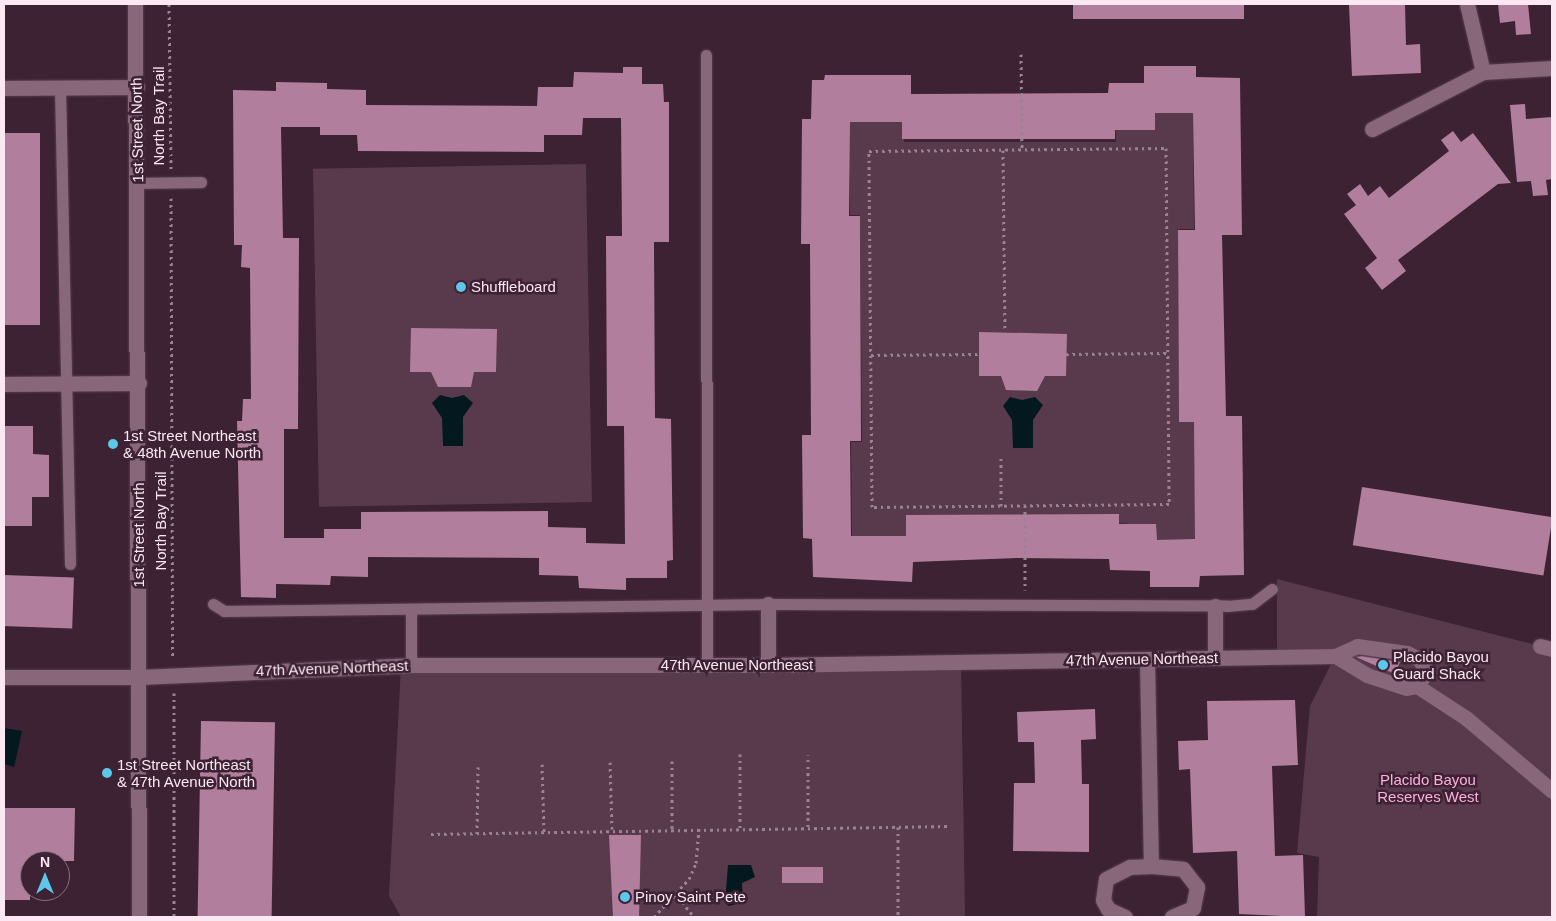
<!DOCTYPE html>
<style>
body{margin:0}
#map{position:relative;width:1556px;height:921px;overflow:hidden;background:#3d2233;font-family:Helvetica,sans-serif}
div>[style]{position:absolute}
.green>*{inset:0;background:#593a4d;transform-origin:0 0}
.water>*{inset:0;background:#03181f}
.building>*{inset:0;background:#b27e9e;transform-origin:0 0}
.path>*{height:3px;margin-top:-1.5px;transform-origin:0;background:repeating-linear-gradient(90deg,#9a8391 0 2.5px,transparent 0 6.5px)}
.roads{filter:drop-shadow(0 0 1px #573f4f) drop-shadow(0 0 1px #573f4f)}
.lane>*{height:11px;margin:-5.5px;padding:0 5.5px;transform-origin:5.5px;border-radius:5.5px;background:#88677b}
.street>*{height:15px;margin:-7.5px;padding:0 7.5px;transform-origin:7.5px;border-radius:7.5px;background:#88677b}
.secondary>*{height:15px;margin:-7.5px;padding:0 7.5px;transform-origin:7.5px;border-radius:7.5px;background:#88677b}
.dots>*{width:14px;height:14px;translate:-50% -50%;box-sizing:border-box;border:2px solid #3d2233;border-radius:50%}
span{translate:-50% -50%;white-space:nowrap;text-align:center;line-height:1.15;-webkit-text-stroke:5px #3d2233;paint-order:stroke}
.street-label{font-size:15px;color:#fbe8f3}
.poi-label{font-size:15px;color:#fbe8f3}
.left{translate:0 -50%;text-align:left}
.park-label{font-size:15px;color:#fdb0df}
.frame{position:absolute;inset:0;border:5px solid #fbe8f3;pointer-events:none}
.north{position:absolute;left:20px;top:851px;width:50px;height:50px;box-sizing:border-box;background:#3d2233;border:1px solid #897180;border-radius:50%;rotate:0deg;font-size:14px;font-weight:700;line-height:20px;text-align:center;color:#fbe8f3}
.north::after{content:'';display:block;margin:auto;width:18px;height:22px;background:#5cc7e8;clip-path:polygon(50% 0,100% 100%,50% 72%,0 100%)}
</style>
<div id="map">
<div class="green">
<div style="clip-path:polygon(1153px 112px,1193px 112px,1194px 229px,1178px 229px,1179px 420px,1199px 421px,1199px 543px,1156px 543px,1156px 526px,1016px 515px,906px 516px,906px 536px,852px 537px,851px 442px,862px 442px,860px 215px,850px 215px,849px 121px,904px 120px,904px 142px,1116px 142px,1116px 130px)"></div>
<div style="left:586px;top:164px;width:338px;height:273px;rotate:89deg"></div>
<div style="clip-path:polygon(1277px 579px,1552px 649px,1552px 917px,1317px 917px,1319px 857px,1297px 853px,1310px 706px,1335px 656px,1277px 656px)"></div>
<div style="clip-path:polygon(961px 662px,965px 917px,401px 917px,389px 896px,401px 666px)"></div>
</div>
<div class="water">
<div style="clip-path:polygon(440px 395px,452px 398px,464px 395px,473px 403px,463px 417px,463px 446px,443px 446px,442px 418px,432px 403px)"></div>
<div style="clip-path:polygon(1010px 397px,1022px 400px,1035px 397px,1043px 405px,1033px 420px,1033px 448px,1013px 448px,1012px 420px,1003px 406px)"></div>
<div style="clip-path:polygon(4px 728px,22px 731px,14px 767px,4px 764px)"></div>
<div style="clip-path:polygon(728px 865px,751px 865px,755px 877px,742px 883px,743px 902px,729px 906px,725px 903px)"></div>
</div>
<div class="building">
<div style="left:1073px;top:4px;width:171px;height:15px"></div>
<div style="clip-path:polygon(1349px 4px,1405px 4px,1406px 45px,1420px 44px,1421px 73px,1352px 76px)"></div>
<div style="clip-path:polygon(1498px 4px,1528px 4px,1531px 34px,1516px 35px,1515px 21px,1500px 23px)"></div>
<div style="clip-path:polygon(evenodd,1144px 66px,1196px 66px,1196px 77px,1240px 78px,1242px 235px,1222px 235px,1226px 416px,1242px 416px,1244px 575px,1200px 576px,1199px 587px,1150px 587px,1150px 571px,1110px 570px,1109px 559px,1017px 558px,913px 562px,912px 582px,813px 577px,812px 539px,803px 538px,802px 435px,811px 435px,810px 244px,801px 244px,802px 119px,811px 119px,812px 80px,824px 80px,825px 75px,911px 75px,911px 94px,1108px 93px,1109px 83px,1144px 83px,1144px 66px,1155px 113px,1193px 113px,1195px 230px,1178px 230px,1179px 422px,1194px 422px,1195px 539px,1157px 540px,1156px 524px,1119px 524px,1119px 514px,906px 515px,906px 536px,851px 536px,850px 441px,861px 441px,860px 216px,849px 216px,850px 122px,902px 122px,902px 139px,1115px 139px,1115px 130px,1155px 130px,1155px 113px)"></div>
<div style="clip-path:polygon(evenodd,623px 67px,642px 67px,642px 84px,663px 84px,664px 102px,669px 102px,669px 242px,654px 242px,655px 418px,671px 419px,673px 560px,667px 561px,667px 578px,626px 578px,626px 590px,579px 588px,578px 576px,539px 575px,539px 558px,368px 557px,368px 577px,331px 576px,330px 585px,276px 584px,276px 598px,241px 597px,237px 421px,242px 421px,243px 399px,251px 399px,250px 268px,241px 267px,242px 245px,234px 245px,233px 90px,276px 91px,276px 82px,327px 83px,327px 89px,366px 90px,366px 105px,537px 106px,538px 87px,573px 87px,574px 72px,623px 73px,623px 67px,583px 118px,621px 118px,622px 236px,606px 236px,607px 426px,624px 426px,625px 544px,586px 543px,586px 528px,548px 527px,548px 511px,361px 512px,361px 529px,324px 529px,324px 538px,284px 538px,284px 429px,298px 429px,299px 238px,283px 238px,281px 127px,320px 127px,320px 135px,357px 135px,358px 151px,544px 152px,544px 135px,582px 135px,583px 118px)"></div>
<div style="clip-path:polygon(1525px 104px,1526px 119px,1552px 117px,1552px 179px,1546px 180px,1548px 195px,1533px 196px,1531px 181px,1517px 182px,1510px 105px)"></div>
<div style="clip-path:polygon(1453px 131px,1461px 142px,1473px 133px,1511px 183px,1498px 184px,1398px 260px,1406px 271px,1382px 290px,1365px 268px,1377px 258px,1344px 214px,1356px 205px,1347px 194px,1360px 184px,1368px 196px,1380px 186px,1389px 198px,1449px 151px,1441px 140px)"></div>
<div style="left:4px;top:133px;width:36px;height:192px"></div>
<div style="clip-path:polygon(411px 328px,497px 329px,496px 372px,474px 372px,471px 387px,438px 387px,431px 372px,410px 372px)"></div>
<div style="clip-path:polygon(979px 332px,1067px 334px,1066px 376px,1045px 376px,1037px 391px,1006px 390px,1001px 376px,979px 376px)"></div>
<div style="clip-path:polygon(4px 426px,33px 426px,33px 454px,49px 455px,49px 497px,32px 497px,32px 526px,4px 526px)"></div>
<div style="left:1362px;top:487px;width:193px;height:59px;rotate:9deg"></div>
<div style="left:4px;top:575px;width:70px;height:51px;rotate:2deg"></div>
<div style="clip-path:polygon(1356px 657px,1362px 656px,1400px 662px,1395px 674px)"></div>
<div style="clip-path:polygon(1295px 700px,1298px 765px,1272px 766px,1275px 856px,1303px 855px,1305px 917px,1239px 914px,1237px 851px,1193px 853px,1190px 769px,1179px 770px,1178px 741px,1208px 740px,1207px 701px)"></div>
<div style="clip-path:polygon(1095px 709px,1096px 739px,1081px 740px,1082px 784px,1089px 784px,1089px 852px,1013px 851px,1014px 783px,1035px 783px,1034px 742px,1018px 742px,1017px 712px)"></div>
<div style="left:201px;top:721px;width:74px;height:195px;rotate:1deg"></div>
<div style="clip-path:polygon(4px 808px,75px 808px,74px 861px,30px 861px,30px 900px,4px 900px)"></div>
<div style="clip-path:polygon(609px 835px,641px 835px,639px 917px,613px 917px)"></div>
<div style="left:823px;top:867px;width:16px;height:41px;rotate:90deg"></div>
</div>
<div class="path">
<div style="left:169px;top:4px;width:165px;rotate:89.3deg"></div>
<div style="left:1021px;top:54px;width:95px;rotate:89.4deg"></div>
<div style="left:1166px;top:148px;width:356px;rotate:89.5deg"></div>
<div style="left:1169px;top:504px;width:297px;rotate:179.4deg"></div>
<div style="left:872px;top:507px;width:356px;rotate:-90.5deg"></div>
<div style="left:869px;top:151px;width:297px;rotate:-0.6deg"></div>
<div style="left:1003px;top:150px;width:181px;rotate:89.4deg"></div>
<div style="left:171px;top:198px;width:461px;rotate:89.8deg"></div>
<div style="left:1066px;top:354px;width:102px;rotate:-0.6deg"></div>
<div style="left:871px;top:355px;width:108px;rotate:-0.5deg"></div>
<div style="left:1001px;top:458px;width:48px;rotate:90deg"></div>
<div style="left:1025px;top:505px;width:85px;rotate:90deg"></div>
<div style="left:174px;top:693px;width:224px;rotate:90deg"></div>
<div style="left:740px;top:754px;width:74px;rotate:90deg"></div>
<div style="left:672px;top:761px;width:68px;rotate:90deg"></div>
<div style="left:610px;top:762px;width:67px;rotate:88.3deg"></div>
<div style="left:542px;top:764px;width:69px;rotate:88.3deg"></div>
<div style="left:808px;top:827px;width:72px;rotate:-90deg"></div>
<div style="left:898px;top:827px;width:90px;rotate:90deg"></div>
<div style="left:431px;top:834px;width:519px;rotate:-0.88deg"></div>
<div style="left:477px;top:834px;width:67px;rotate:-89.1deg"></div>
<div style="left:641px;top:897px;width:72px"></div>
<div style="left:678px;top:897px;width:26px;rotate:51deg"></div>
<div style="left:654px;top:917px;width:52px;rotate:-47.4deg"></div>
<div style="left:689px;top:879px;width:17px;rotate:-66deg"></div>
<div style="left:696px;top:863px;width:35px;rotate:-85deg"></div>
</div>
<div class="roads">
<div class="lane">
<div style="left:706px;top:55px;width:610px;rotate:89.91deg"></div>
<div style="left:60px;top:87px;width:477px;rotate:88.8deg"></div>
<div style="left:137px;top:183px;width:64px;rotate:-0.9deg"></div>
<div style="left:213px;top:604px;width:13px;rotate:32deg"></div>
<div style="left:224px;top:611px;width:544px;rotate:-0.74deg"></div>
<div style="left:768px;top:604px;width:459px;rotate:0.2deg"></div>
<div style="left:1227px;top:606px;width:25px;rotate:-5deg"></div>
<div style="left:1252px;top:604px;width:25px;rotate:-37deg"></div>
<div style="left:411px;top:611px;width:54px;rotate:90deg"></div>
</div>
<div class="street">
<div style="left:1467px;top:4px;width:70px;rotate:76.8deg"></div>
<div style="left:4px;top:88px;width:133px;rotate:-0.4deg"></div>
<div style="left:1372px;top:129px;width:125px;rotate:-27.2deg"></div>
<div style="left:1483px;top:72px;width:69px;rotate:-3.3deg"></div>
<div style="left:4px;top:384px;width:135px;rotate:-0.4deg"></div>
<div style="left:1215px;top:606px;width:52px;rotate:90deg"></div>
<div style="left:1540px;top:646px;width:12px;rotate:14deg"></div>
<div style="left:1147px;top:660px;width:206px;rotate:88.9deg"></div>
<div style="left:768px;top:665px;width:61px;rotate:-90deg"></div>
<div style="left:4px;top:677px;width:135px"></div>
<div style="left:139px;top:677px;width:272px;rotate:-2.5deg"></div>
<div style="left:411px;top:665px;width:357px"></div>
<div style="left:768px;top:665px;width:567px;rotate:-0.91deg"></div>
<div style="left:1335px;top:656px;width:24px;rotate:-24deg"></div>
<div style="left:1357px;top:646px;width:50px;rotate:8deg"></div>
<div style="left:1407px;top:653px;width:13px;rotate:27deg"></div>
<div style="left:1419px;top:659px;width:14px;rotate:56deg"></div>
<div style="left:1427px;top:671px;width:18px;rotate:124deg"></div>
<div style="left:1417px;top:686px;width:11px;rotate:170deg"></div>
<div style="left:1406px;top:688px;width:41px;rotate:-161.6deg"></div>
<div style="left:1367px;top:675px;width:37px;rotate:-149deg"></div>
<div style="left:1417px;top:686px;width:59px;rotate:33.1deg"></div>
<div style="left:1466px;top:718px;width:113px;rotate:40.3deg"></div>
<div style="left:1125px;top:917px;width:19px;rotate:-155deg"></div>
<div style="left:1108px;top:909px;width:10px;rotate:-119deg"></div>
<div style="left:1103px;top:900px;width:21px;rotate:-82deg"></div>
<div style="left:1106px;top:879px;width:27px;rotate:-27deg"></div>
<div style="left:1130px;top:867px;width:21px;rotate:-3deg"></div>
<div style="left:1151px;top:866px;width:32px;rotate:5deg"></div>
<div style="left:1183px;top:869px;width:23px;rotate:52deg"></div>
<div style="left:1197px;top:887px;width:21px;rotate:101deg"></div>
<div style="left:1193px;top:908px;width:23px;rotate:157deg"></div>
</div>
<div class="secondary">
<div style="left:135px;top:4px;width:913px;rotate:89.75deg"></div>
</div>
</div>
<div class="dots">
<div style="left:461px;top:287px;background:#5cc7e8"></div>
<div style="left:113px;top:444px;background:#5cc7e8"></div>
<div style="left:1383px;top:665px;background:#5cc7e8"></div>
<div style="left:107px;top:773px;background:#5cc7e8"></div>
<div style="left:625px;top:897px;background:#5cc7e8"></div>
</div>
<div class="street-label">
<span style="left:159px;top:116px;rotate:-90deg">North Bay Trail</span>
<span style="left:137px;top:130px;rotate:-91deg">1st Street North</span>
<span style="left:161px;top:521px;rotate:-90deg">North Bay Trail</span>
<span style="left:139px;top:535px;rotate:-90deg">1st Street North</span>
<span style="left:1142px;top:659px;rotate:-1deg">47th Avenue Northeast</span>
<span style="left:737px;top:665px">47th Avenue Northeast</span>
<span style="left:332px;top:668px;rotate:-2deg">47th Avenue Northeast</span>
</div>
<div class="poi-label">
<span class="left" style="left:471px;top:287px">Shuffleboard</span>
<span class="left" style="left:123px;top:444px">1st Street Northeast<br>&amp; 48th Avenue North</span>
<span class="left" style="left:1393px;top:665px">Placido Bayou<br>Guard Shack</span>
<span class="left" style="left:117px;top:773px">1st Street Northeast<br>&amp; 47th Avenue North</span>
<span class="left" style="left:635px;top:897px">Pinoy Saint Pete</span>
</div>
<div class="park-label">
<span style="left:1428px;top:788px">Placido Bayou<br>Reserves West</span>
</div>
<div class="frame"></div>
<div class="north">N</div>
</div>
